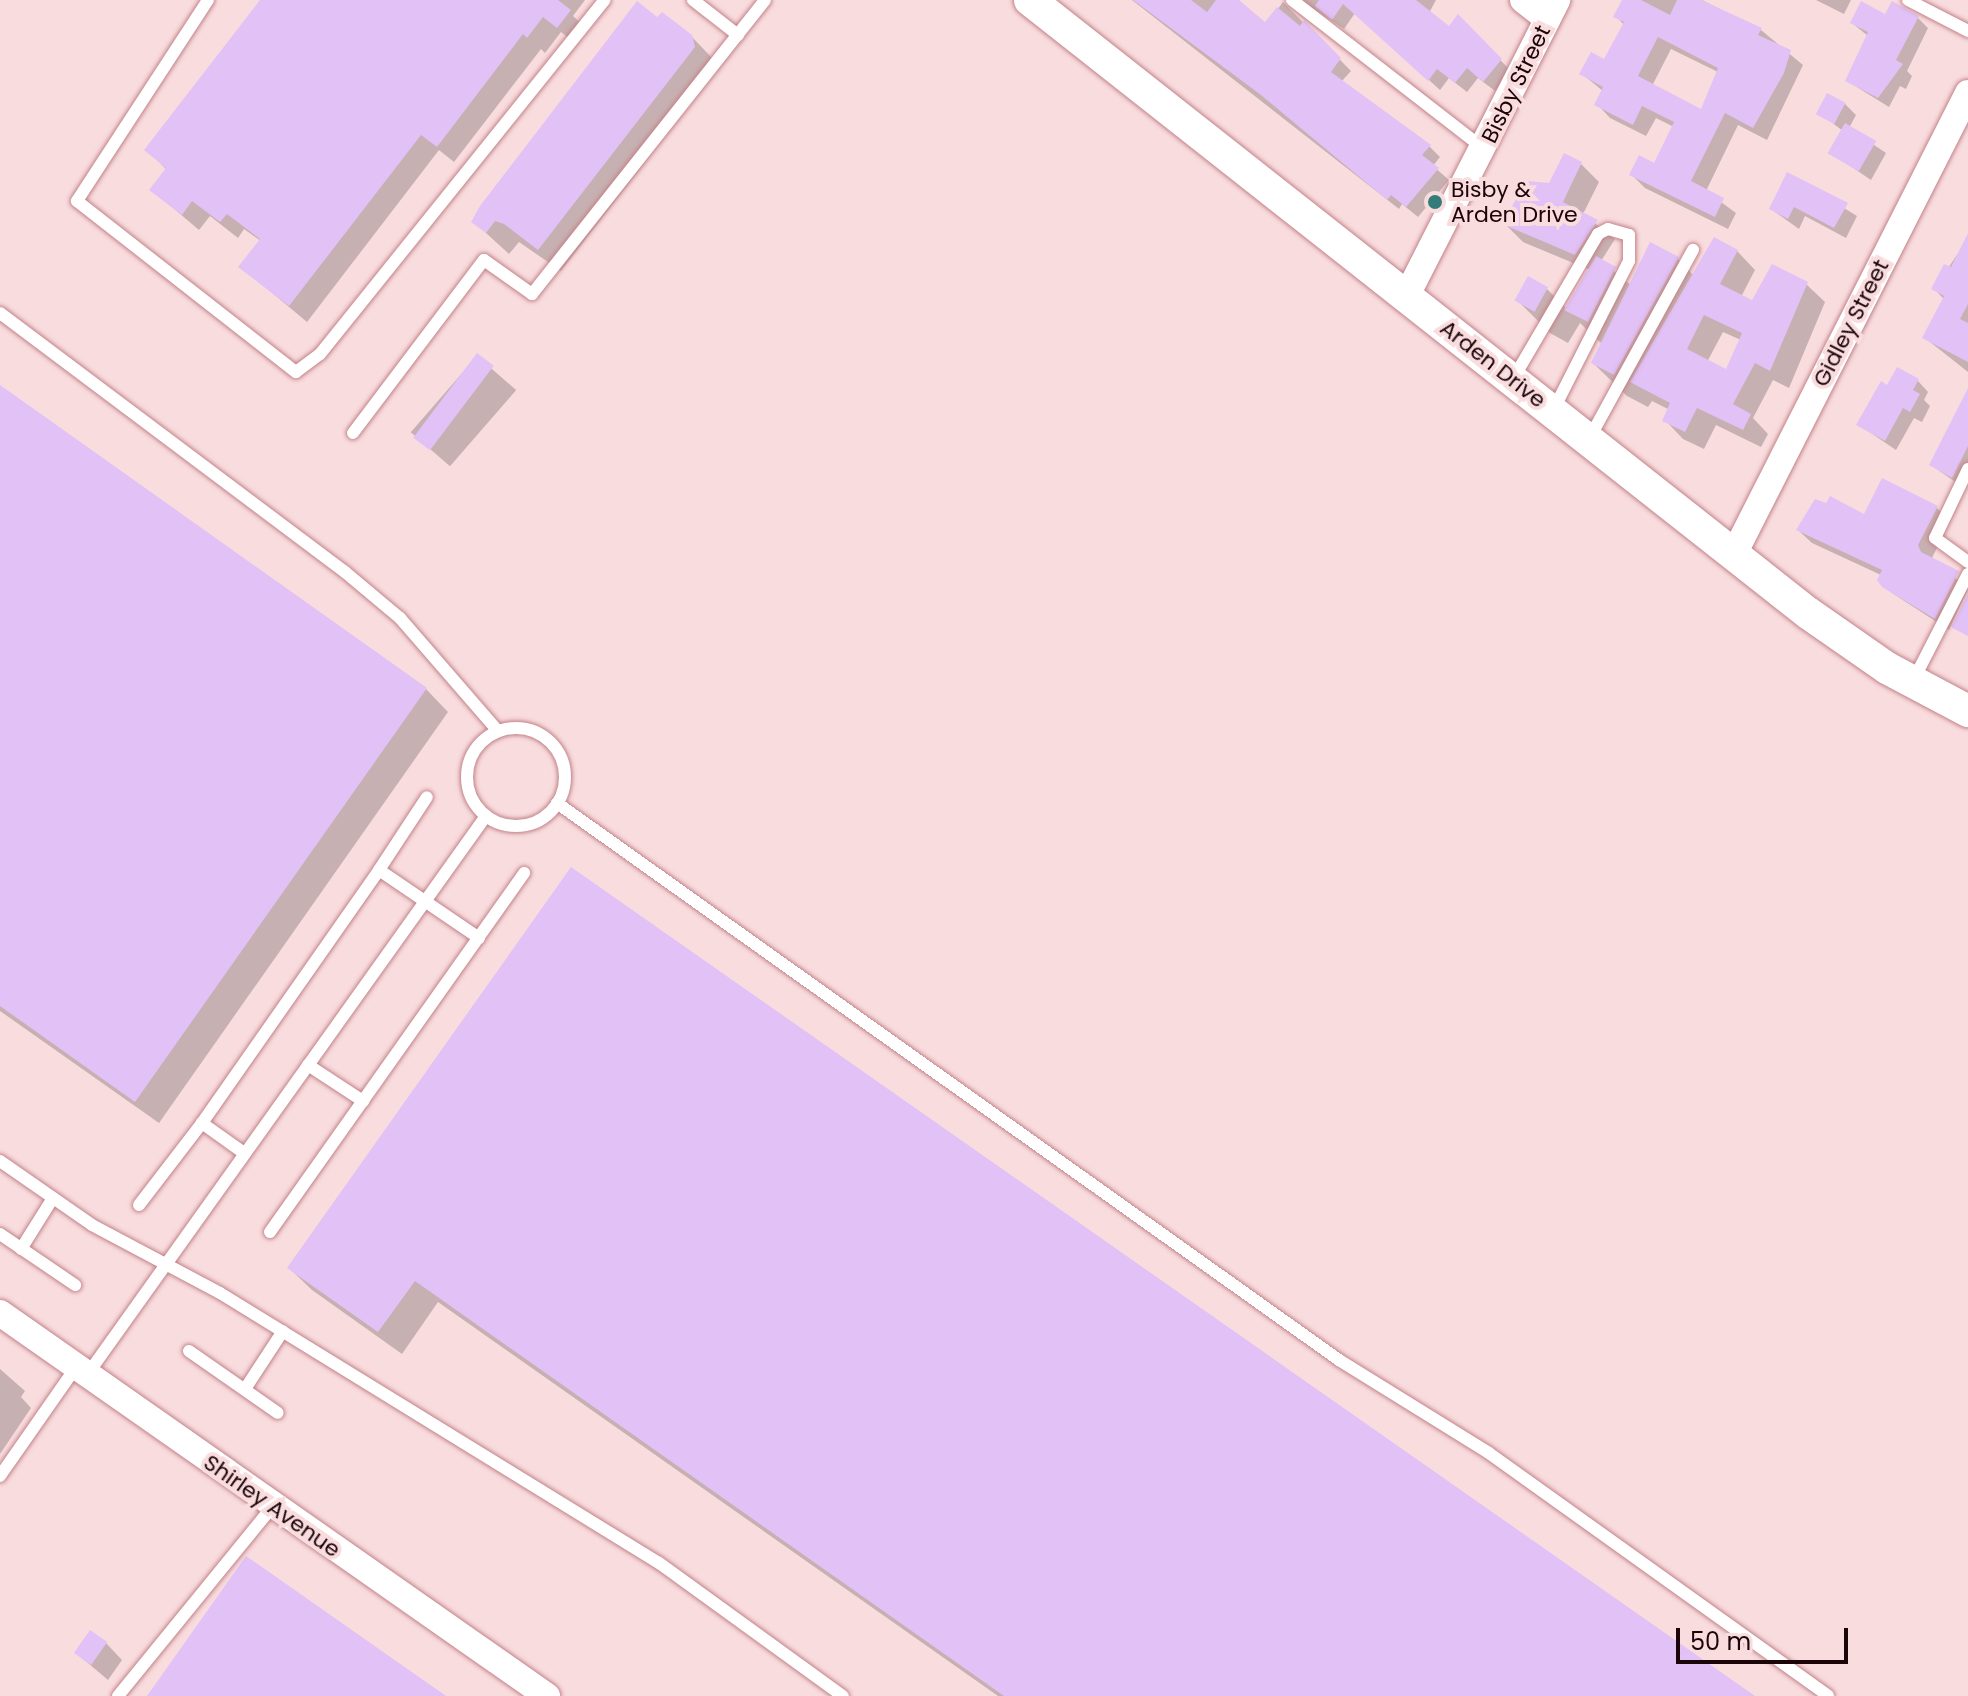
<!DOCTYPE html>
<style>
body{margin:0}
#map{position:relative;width:1968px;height:1696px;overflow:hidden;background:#f9dcde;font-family:Poppins,sans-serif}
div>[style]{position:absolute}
.shadow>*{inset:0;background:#0003;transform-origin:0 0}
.building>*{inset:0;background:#e1c1f6;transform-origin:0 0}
.roads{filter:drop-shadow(0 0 2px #c28289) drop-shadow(0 0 2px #c28289)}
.service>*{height:12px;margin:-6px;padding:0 6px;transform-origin:6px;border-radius:6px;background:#fff}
.service>.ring{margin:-6px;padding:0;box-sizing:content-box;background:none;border:12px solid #fff;border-radius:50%}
.minor>*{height:26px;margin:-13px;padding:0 13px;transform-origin:13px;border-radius:13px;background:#fff}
.tertiary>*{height:32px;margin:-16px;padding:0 16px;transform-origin:16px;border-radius:16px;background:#fff}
.dots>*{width:22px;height:22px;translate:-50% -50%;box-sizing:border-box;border:4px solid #f9dcde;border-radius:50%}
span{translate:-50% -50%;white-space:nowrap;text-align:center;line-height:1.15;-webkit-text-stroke:8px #f9dcde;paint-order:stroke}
.street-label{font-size:22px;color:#1b0509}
.poi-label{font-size:22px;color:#1b0509}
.left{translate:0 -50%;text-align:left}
.scale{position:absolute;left:1676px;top:1628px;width:172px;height:36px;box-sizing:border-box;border:4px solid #1b0509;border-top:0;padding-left:10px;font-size:24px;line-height:28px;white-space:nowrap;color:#1b0509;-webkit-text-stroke:6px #f9dcde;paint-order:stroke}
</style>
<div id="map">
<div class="shadow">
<div style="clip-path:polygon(262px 0,585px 0,573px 16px,586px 28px,575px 43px,561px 32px,545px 53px,541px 49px,454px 162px,439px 150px,307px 322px,241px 267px,261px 241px,244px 229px,238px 238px,210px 216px,199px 230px,152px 190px,167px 170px,147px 150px)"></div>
<div style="clip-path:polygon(1132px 0,1234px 0,1266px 25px,1283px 2px,1351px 71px,1341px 82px,1429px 146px,1440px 157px,1433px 166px,1449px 180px,1418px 217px,1402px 204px,1399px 209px)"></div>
<div style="clip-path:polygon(1300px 0,1436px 0,1429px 13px,1449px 29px,1458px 17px,1511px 71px,1495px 91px,1478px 78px,1467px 92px,1449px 78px,1440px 90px,1355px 13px,1344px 29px)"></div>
<div style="clip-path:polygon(evenodd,1623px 0,1702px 0,1761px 30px,1803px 65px,1767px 140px,1738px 125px,1706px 191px,1736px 213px,1728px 229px,1645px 188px,1632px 175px,1655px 165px,1674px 127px,1656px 118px,1646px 136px,1610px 118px,1597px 104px,1603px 91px,1582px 74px,1605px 62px,1624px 25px,1616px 16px,1623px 0,1671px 49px,1718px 72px,1702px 112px,1652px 86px,1671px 49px)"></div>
<div style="clip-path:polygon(1816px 0,1851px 0,1844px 14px)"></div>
<div style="clip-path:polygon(1886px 16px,1917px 17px,1928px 28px,1907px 71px,1912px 76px,1906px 89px,1900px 86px,1889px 107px,1847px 81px,1868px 36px,1852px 23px)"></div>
<div style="clip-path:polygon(658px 20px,691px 36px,714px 60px,716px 70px,561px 271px,519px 242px,509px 254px,474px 222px)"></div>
<div style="clip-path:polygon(1845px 104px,1856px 115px,1849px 128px,1886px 153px,1871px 180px,1831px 153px,1843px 131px,1819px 113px)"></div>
<div style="clip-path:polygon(evenodd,1581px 164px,1599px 182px,1583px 214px,1615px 239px,1601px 261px,1631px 285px,1678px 259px,1694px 276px,1737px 251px,1755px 270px,1741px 297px,1753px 303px,1806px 284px,1825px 302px,1789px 388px,1773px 380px,1753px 418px,1768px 434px,1761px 447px,1716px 425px,1704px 449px,1683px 439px,1665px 420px,1670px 410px,1652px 401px,1648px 407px,1627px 396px,1593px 363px,1602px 344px,1580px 323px,1568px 343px,1550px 333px,1517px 300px,1547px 289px,1567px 309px,1590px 270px,1523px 242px,1505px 224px,1581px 164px,1723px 332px,1741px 340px,1727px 372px,1707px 362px,1723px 332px)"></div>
<div style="clip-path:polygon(1788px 174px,1857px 216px,1846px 238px,1805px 216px,1799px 229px,1771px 209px)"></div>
<div style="clip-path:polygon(1963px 246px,1968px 248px,1968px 372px,1925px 338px,1945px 300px,1934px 289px)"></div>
<div style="left:477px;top:356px;width:52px;height:101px;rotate:41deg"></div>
<div style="clip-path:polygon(1918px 381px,1928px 392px,1924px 400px,1930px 406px,1922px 422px,1914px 418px,1896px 450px,1859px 425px,1888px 388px)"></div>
<div style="clip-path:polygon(0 387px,426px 689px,448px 712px,159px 1123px,0 1011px)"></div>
<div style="clip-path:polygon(1968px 412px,1968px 480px,1964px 488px,1931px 465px)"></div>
<div style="clip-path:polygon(1937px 508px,1950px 521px,1932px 558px,1968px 589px,1949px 630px,1892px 593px,1881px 575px,1812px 543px,1798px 530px)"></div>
<div style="clip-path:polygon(571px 869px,1752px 1696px,998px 1696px,438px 1302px,402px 1354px,312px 1290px,289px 1268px)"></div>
<div style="clip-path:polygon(0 1369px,25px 1391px,21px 1397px,31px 1408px,0 1454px)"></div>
<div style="clip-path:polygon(106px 1643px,122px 1660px,108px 1680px,76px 1653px)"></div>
</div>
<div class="building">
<div style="clip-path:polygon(260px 0,558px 0,571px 10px,557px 28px,543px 17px,527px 38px,523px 34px,437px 147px,421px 135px,289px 306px,238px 267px,260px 239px,227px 214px,220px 222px,192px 201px,182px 215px,149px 190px,166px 168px,144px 150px)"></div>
<div style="clip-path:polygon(1133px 0,1191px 0,1207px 12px,1216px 0,1239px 0,1265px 22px,1277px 7px,1300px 26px,1304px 20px,1341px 58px,1331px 72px,1431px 145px,1422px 155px,1439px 168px,1406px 207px,1391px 195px,1387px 200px,1261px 95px)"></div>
<div style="clip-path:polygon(1319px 0,1416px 0,1449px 26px,1458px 14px,1502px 59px,1483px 82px,1467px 68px,1455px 83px,1437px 69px,1428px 81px,1343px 4px,1332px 20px,1315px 6px)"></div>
<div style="clip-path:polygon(evenodd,1622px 0,1641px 0,1670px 15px,1677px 0,1701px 0,1762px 28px,1758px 35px,1791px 50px,1784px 73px,1753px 128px,1725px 113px,1691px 181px,1724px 198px,1715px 217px,1629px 175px,1639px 155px,1654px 163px,1674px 122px,1642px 106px,1633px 125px,1594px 105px,1603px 87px,1579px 74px,1591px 52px,1604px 59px,1624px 22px,1613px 17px,1622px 0,1658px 37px,1718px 68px,1701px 109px,1638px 76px,1658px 37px)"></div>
<div style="clip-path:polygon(637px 1px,657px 17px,662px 12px,692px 35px,695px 47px,538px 250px,504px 224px,495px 221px,486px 233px,471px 222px,480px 206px)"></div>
<div style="clip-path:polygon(1861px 1px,1885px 14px,1892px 1px,1919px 16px,1896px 60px,1903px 64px,1878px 98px,1845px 81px,1868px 32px,1850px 23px)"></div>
<div style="left:1827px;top:93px;width:21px;height:24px;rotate:28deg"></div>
<div style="left:1845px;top:123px;width:36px;height:35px;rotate:30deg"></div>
<div style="clip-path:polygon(1564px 153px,1582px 162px,1563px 202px,1598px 220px,1575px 255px,1502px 224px,1526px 181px,1549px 183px)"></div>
<div style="clip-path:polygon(1787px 172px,1848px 203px,1834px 228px,1794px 207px,1788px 219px,1769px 209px)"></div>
<div style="clip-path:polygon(1968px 233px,1968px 304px,1960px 319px,1968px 323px,1968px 362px,1922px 338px,1944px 296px,1931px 289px,1944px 264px,1951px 267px)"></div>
<div style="clip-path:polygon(evenodd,1714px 237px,1738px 250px,1720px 284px,1752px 300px,1772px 264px,1808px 282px,1770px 371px,1755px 363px,1733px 404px,1751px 414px,1743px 430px,1697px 408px,1685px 432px,1662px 421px,1670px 403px,1630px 382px,1714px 237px,1704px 315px,1742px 333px,1726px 369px,1687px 349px,1704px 315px)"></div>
<div style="clip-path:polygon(1650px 242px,1679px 257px,1614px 375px,1591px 363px)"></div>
<div style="clip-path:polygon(1596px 256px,1616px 267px,1588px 322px,1564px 310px)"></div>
<div style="left:1528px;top:276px;width:23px;height:28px;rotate:29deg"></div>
<div style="left:477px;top:353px;width:21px;height:106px;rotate:37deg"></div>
<div style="clip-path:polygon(1897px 367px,1919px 379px,1913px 390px,1920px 394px,1910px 412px,1903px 408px,1885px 441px,1856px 425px,1881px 381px,1887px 385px)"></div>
<div style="clip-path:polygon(0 385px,427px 688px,135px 1102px,0 1006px)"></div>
<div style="clip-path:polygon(1968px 388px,1968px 446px,1952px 478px,1929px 465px)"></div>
<div style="clip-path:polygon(1882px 478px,1938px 506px,1918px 545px,1921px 552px,1959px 571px,1935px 619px,1882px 587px,1877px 580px,1882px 570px,1796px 530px,1815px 499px,1826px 503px,1830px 496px,1864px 514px)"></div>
<div style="clip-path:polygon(1968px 594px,1968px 636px,1951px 627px)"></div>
<div style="clip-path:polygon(571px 867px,1755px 1696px,1004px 1696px,415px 1281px,378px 1332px,287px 1268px)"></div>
<div style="clip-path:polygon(246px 1556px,446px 1696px,147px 1696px)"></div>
<div style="left:90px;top:1630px;width:21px;height:28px;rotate:35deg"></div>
</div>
<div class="roads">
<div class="service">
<div style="left:208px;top:0;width:240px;rotate:123.1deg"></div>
<div style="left:77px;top:201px;width:278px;rotate:38deg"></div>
<div style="left:296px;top:372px;width:30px;rotate:-37deg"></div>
<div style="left:320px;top:354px;width:454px;rotate:-51.2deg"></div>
<div style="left:693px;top:0;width:57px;rotate:37.9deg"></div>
<div style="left:1292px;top:0;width:243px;rotate:37.8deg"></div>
<div style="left:1908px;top:0;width:68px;rotate:27.3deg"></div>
<div style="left:0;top:313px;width:431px;rotate:36.9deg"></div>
<div style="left:345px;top:572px;width:72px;rotate:39.9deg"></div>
<div style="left:400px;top:618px;width:150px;rotate:49.1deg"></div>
<div style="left:1513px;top:379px;width:168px;rotate:-59.6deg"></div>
<div style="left:1598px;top:234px;width:11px;rotate:-27deg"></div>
<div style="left:1608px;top:229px;width:22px;rotate:16deg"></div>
<div style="left:1629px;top:235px;width:26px;rotate:90deg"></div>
<div style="left:1629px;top:261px;width:168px;rotate:116.9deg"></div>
<div style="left:353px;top:433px;width:217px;rotate:-52.9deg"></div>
<div style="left:484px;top:260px;width:59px;rotate:35.3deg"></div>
<div style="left:532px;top:294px;width:375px;rotate:-51.6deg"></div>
<div style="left:1589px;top:439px;width:216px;rotate:-61.2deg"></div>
<div style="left:1968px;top:469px;width:76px;rotate:115.6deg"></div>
<div style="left:1935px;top:538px;width:41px;rotate:36deg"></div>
<div style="left:1914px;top:679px;width:118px;rotate:-62.8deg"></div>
<div class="ring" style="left:467px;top:728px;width:86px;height:86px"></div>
<div style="left:557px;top:803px;width:960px;rotate:35.46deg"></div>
<div style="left:1339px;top:1360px;width:176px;rotate:31.8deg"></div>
<div style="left:1489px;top:1453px;width:417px;rotate:35.6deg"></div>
<div style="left:379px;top:870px;width:87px;rotate:-56.7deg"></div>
<div style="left:308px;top:1065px;width:66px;rotate:33.2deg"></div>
<div style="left:244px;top:1153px;width:52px;rotate:-144.5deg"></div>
<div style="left:202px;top:1123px;width:309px;rotate:-55deg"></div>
<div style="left:379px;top:870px;width:121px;rotate:34.2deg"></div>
<div style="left:0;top:1161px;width:112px;rotate:34.8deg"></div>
<div style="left:92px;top:1225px;width:145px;rotate:28deg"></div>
<div style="left:220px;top:1293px;width:515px;rotate:31.59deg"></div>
<div style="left:659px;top:1563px;width:227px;rotate:35.9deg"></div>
<div style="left:139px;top:1205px;width:103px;rotate:-52.5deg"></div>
<div style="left:270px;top:1232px;width:440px;rotate:-54.7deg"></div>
<div style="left:0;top:1234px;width:91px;rotate:34.2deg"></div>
<div style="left:21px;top:1249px;width:60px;rotate:-57.9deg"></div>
<div style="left:189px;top:1351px;width:108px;rotate:34.9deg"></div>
<div style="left:87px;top:1375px;width:687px;rotate:-54.48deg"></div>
<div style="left:245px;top:1389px;width:69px;rotate:-56.8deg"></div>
<div style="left:0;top:1476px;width:133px;rotate:-55.1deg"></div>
<div style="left:118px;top:1696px;width:244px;rotate:-50.8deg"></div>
</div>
<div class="minor">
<div style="left:1523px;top:0;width:31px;rotate:38deg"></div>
<div style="left:1407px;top:295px;width:331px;rotate:-63deg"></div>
<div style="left:1734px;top:554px;width:517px;rotate:-63.09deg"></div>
<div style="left:0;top:1313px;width:668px;rotate:35deg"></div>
</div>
<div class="tertiary">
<div style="left:1030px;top:0;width:990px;rotate:38.24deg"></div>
<div style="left:1808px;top:613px;width:96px;rotate:34.8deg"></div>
<div style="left:1887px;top:668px;width:92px;rotate:28deg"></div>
</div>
</div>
<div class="dots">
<div style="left:1435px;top:202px;background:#347c7a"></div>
</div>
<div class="street-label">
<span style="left:1516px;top:84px;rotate:-64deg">Bisby Street</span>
<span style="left:1851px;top:323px;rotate:-63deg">Gidley Street</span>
<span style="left:1493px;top:364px;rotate:38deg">Arden Drive</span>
<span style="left:272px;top:1506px;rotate:35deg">Shirley Avenue</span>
</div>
<div class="poi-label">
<span class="left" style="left:1451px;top:202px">Bisby &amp;<br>Arden Drive</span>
</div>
<div class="scale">50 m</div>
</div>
